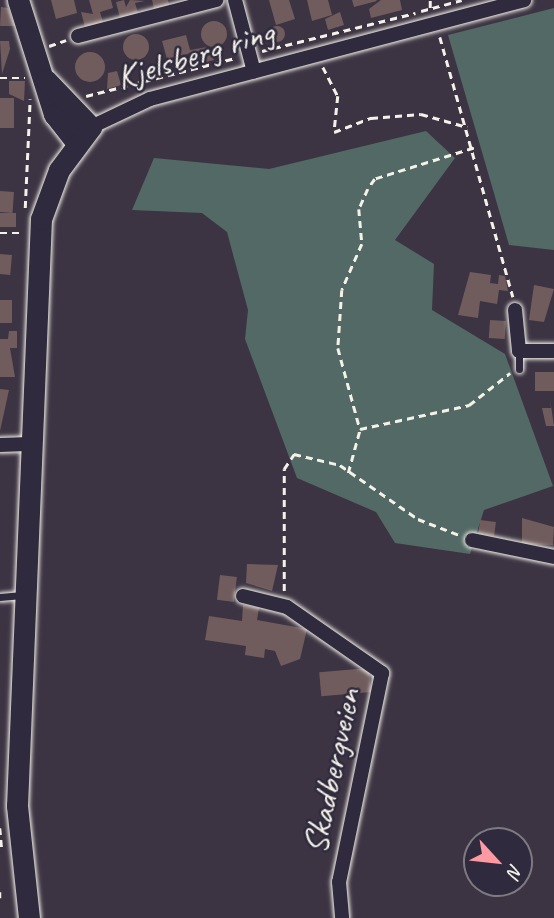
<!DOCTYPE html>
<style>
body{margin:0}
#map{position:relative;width:554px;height:918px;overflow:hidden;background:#3c3443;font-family:Caveat,sans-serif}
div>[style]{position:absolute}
.green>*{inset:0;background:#536965}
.building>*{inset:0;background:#705c5d;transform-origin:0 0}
.round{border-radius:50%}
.path>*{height:2.5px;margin-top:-1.25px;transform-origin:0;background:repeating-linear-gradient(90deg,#f4f1e8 0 7px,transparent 0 12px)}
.roads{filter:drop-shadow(0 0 2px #f4f1e8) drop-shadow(0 0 2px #f4f1e8)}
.lane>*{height:7px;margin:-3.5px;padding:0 3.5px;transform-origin:3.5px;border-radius:3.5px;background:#2f2a3d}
.street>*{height:14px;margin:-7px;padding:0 7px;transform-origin:7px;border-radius:7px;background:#2f2a3d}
.secondary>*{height:21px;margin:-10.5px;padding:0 10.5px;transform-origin:10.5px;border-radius:10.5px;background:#2f2a3d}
span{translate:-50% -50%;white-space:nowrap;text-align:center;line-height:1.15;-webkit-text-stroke:5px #2f2a3d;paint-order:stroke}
.street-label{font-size:35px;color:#f4f1e8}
.north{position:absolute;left:463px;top:827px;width:70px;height:70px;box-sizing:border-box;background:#2f2a3d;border:2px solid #7e7a81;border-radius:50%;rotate:117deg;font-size:19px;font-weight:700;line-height:28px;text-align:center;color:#f4f1e8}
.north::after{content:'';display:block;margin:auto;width:24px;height:32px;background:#ff9aa2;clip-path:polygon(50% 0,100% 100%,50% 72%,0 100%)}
</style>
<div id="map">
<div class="green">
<div style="clip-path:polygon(554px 8px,554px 250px,509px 245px,448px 35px)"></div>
<div style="clip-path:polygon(426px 131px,455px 158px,395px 240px,434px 264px,432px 310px,505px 354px,553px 486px,484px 510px,470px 554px,395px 543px,376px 512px,297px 478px,245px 339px,248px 310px,227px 232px,202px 213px,132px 210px,154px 158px,269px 169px)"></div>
</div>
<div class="building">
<div style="clip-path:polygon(51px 0,74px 0,77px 13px,56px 19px)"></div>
<div style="clip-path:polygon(89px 0,111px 0,113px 8px,100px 12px,103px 22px,85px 27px,81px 12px,93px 14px)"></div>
<div style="clip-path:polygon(124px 0,126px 7px,130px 0,145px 1px,135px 3px,138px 13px,120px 18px,116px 2px)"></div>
<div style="clip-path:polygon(152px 0,168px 0,169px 5px,154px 9px)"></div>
<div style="clip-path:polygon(269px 0,289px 0,295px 19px,276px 25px)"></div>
<div style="clip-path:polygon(307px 0,328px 0,332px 15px,312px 21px)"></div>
<div style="clip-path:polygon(352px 0,376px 0,377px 1px,354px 7px)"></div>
<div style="clip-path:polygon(381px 0,400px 0,402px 10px,371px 18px,369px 9px)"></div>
<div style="clip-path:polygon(1px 7px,8px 8px,15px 26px,0 26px)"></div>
<div style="clip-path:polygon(340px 12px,344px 25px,328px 30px,325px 19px)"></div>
<div class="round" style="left:201px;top:21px;width:26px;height:26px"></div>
<div class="round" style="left:269px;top:26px;width:16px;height:16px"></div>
<div class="round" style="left:123px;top:34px;width:26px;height:26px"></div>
<div style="clip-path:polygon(186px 35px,190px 50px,207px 47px,214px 60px,189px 66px,191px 53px,167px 59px,162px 41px)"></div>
<div style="clip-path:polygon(0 41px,9px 41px,10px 49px,2px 74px)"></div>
<div class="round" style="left:75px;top:52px;width:30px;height:30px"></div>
<div style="clip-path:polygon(117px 71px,121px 85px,107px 89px,108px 73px)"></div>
<div style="clip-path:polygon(9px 81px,25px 81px,24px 101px,9px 94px)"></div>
<div style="left:14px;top:98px;width:30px;height:14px;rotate:90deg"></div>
<div style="left:0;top:191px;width:14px;height:21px;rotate:4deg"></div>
<div style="left:0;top:213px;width:16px;height:14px"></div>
<div style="left:0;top:254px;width:12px;height:20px;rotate:5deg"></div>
<div style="clip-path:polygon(470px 272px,491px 275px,490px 283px,498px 284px,499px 275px,505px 276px,508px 291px,499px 290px,497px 304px,480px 301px,478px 318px,458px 315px)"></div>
<div style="clip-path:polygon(534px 285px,554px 289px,544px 322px,529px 320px)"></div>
<div style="left:0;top:300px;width:12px;height:23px"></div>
<div style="left:490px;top:320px;width:16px;height:18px;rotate:4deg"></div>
<div style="clip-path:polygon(9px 331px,17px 331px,17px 348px,10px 348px,15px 377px,0 377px,0 339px,8px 339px)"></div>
<div style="left:535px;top:372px;width:19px;height:19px"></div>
<div style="clip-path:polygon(0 389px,9px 390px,0 431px)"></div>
<div style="clip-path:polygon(550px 399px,554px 426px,546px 426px,542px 408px,551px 408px)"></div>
<div style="clip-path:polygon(522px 518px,554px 527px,553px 545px,522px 544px)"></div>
<div style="left:480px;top:520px;width:16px;height:14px;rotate:7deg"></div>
<div style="clip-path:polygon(247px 564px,278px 565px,272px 591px,246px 583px)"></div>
<div style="left:220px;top:575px;width:17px;height:25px;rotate:7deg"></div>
<div style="clip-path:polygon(243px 605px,259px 608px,257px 620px,307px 629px,300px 659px,281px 666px,275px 651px,265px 649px,264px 658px,245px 655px,246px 646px,205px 640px,209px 616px,242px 621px)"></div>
<div style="left:369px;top:668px;width:24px;height:50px;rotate:85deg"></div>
</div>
<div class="path">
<div style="left:430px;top:8px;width:8px;rotate:-90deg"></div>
<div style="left:421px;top:11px;width:42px;rotate:-15deg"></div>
<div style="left:440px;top:37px;width:270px;rotate:74.3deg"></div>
<div style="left:49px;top:46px;width:18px;rotate:-19deg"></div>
<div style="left:262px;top:51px;width:158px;rotate:-13.9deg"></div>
<div style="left:323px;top:67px;width:33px;rotate:63deg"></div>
<div style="left:338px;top:96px;width:36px;rotate:96deg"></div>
<div style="left:334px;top:132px;width:40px;rotate:-21deg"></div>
<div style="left:371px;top:118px;width:50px;rotate:-4.6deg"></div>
<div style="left:421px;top:114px;width:48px;rotate:15.8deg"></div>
<div style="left:0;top:78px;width:25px"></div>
<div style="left:86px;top:96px;width:154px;rotate:-14.3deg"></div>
<div style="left:474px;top:148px;width:104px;rotate:162.6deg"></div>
<div style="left:375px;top:179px;width:12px;rotate:125deg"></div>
<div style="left:368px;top:189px;width:22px;rotate:114deg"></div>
<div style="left:359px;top:209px;width:35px;rotate:85deg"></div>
<div style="left:362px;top:244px;width:50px;rotate:113.5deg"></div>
<div style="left:342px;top:290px;width:58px;rotate:93.9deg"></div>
<div style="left:338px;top:348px;width:84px;rotate:74.8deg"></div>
<div style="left:360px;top:429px;width:112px;rotate:-12.4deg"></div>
<div style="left:469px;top:405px;width:52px;rotate:-38deg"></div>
<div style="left:25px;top:208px;width:109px;rotate:-87.4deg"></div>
<div style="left:0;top:233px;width:24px"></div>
<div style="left:348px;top:473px;width:46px;rotate:-74.7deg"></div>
<div style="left:284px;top:591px;width:122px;rotate:-90deg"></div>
<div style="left:284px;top:469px;width:18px;rotate:-56deg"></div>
<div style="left:294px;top:454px;width:47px;rotate:13.4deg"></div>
<div style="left:340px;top:465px;width:95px;rotate:34.7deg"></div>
<div style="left:418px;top:519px;width:44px;rotate:21.3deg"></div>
<div style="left:0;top:828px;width:21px;rotate:85deg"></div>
<div style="left:0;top:892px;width:6px;rotate:90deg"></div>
</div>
<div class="roads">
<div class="lane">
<div style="left:519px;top:369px;width:18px;rotate:-90deg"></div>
<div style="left:0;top:597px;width:22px;rotate:-5deg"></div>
</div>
<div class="street">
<div style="left:235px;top:0;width:74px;rotate:75.2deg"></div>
<div style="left:78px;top:36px;width:143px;rotate:-14.6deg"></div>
<div style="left:91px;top:127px;width:65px;rotate:-25.4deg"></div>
<div style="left:150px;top:99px;width:387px;rotate:-14.8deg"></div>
<div style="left:515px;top:310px;width:41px;rotate:84.4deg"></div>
<div style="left:519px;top:351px;width:35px"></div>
<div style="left:0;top:445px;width:35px;rotate:-2deg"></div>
<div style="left:472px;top:540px;width:84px;rotate:11.7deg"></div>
<div style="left:243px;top:596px;width:45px;rotate:14deg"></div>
<div style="left:287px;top:607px;width:116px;rotate:34.8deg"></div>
<div style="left:382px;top:673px;width:213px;rotate:101.6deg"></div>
<div style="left:339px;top:882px;width:36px;rotate:85deg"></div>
</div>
<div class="secondary">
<div style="left:18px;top:0;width:120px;rotate:72.5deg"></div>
<div style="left:54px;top:114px;width:36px;rotate:52deg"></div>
<div style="left:29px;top:918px;width:113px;rotate:-96.1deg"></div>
<div style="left:17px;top:806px;width:587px;rotate:-87.66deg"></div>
<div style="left:41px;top:219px;width:52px;rotate:-69.8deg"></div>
<div style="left:59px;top:170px;width:54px;rotate:-53.3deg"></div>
<div style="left:91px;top:127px;width:65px;rotate:-133.8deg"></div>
</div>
</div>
<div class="street-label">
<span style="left:195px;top:55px;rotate:-17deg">Kjelsberg ring</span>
<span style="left:332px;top:771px;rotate:-78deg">Skadbergveien</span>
</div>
<div class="north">N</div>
</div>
